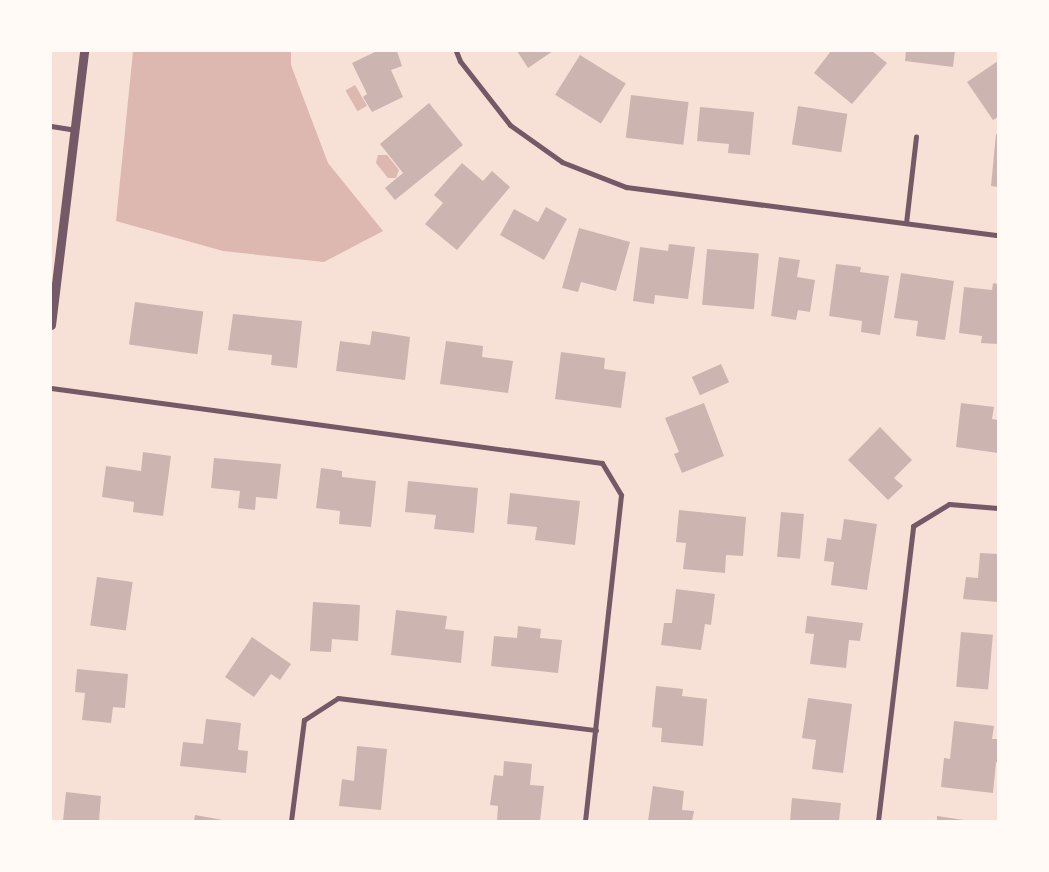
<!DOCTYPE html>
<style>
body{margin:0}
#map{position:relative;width:1049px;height:872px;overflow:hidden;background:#f7e1d7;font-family:"Asap Condensed",sans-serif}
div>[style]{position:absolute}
.water>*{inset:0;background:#dcb8b0;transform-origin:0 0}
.building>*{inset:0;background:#ccb4b1;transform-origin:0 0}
.minor>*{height:5px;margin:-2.5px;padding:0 2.5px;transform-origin:2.5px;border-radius:2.5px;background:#755966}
.tertiary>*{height:9px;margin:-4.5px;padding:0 4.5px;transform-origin:4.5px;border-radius:4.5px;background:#755966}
span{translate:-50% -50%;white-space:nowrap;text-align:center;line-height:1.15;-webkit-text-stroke:5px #fffaf5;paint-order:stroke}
.frame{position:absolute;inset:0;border:52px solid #fffaf5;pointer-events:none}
</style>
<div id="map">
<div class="water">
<div style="clip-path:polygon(133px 51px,291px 51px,291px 65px,328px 163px,383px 231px,324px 262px,223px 251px,116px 221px)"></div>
<div style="left:355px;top:85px;width:24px;height:11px;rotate:60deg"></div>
<div style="clip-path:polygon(378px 155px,387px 155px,399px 170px,396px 178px,388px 178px,376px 163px)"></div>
</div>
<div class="building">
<div style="clip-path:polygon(377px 51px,397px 51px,402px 66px,391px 70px,403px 97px,372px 112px,363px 97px,367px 94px,352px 63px)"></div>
<div style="clip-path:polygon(517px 51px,553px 51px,528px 68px)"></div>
<div style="clip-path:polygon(831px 51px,872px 51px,887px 63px,852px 104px,814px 73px)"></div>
<div style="clip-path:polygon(906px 51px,955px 51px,953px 67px,905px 61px)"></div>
<div style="left:580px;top:55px;width:54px;height:47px;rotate:32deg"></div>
<div style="clip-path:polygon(998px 61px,998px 117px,993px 120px,967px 82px)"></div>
<div style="left:631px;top:95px;width:58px;height:43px;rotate:7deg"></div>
<div style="clip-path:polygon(429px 103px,463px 145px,395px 200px,385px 188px,403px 173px,380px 144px)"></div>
<div style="left:798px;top:106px;width:50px;height:39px;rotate:9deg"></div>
<div style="clip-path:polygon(700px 107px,754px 112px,750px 155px,728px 153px,729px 144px,697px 141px)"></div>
<div style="clip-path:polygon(996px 134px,998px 134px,998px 187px,991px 186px)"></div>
<div style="clip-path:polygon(462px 163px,483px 181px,492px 171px,510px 187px,457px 250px,425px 224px,443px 203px,434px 195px)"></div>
<div style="clip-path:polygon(546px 207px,567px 219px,544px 260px,500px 235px,514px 209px,538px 222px)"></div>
<div style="clip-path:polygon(579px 228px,630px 242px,616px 291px,581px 282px,578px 292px,562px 288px)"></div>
<div style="clip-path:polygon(669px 244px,695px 247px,688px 299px,655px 295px,654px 304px,633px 301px,640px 247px,668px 251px)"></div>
<div style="left:707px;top:249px;width:52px;height:56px;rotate:5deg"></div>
<div style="clip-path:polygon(779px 257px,800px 260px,797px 277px,815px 280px,810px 312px,798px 310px,796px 320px,771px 316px)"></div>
<div style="clip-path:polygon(836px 264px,861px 267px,860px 272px,889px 276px,880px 335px,861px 332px,862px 321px,829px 316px)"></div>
<div style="clip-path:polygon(901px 273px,954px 281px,945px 340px,916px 336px,918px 321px,894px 318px)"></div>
<div style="clip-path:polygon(993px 283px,998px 284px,998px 344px,981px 343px,982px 336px,959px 333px,964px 287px,992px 290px)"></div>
<div style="left:135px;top:302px;width:69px;height:43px;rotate:8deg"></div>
<div style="clip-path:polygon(233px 314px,302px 321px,297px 368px,271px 365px,272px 355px,228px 350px)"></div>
<div style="clip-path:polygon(372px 331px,410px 337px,405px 380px,336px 371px,340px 341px,370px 345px)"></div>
<div style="clip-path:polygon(446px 341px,483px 346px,482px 357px,513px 361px,508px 393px,440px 384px)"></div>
<div style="clip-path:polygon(561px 352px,605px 358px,604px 369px,626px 372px,621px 408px,555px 399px)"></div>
<div style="left:721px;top:364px;width:20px;height:32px;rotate:66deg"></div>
<div style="clip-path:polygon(704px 403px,724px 456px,682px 473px,674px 454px,679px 452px,665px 418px)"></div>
<div style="clip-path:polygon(961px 403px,994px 407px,992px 419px,998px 420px,998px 453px,956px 447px)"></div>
<div style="clip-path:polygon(880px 427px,912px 460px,894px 478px,903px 486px,888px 500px,848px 460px)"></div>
<div style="clip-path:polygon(143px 452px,171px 456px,163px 516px,133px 512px,134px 502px,102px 497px,106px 466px,141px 471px)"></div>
<div style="clip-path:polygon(214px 458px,281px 464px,277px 499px,256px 497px,255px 510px,238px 508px,240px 491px,211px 488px)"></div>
<div style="clip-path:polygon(321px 468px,342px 471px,342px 477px,376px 481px,371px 527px,339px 524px,340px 511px,316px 508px)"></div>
<div style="clip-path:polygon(408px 481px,478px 488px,474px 533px,434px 529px,436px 515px,405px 512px)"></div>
<div style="clip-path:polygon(510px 493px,580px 501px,575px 545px,535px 540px,537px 527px,507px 524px)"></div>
<div style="clip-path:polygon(679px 510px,746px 517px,743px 556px,726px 555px,725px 573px,683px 569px,686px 543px,676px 542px)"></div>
<div style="left:781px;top:512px;width:23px;height:45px;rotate:5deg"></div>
<div style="clip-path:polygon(844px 519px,877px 524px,867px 590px,831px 585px,834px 562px,824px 561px,827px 538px,841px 540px)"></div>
<div style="clip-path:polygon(980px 553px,998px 554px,998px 602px,963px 599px,966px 577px,978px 578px)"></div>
<div style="left:97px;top:577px;width:36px;height:49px;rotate:8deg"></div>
<div style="clip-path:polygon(676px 589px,715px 594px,711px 625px,705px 624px,701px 650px,661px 645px,664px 623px,672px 623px)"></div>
<div style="clip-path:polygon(313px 602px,360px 605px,358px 641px,332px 639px,331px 652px,310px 651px)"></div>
<div style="clip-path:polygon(396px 610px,447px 616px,445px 629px,464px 631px,461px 663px,391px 655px)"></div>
<div style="clip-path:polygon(807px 616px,863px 623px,860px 641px,849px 640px,846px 668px,810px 664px,814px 634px,805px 633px)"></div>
<div style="clip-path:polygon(518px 626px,541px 629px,540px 638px,562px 640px,558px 673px,491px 666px,494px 636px,517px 638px)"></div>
<div style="left:961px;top:632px;width:32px;height:55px;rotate:5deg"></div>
<div style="clip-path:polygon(252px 637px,291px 664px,280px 680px,271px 674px,254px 697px,225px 677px)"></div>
<div style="clip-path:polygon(77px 669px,128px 674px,125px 708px,113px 707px,111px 723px,82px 720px,85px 693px,75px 692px)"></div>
<div style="clip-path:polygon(656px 686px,683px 689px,682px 696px,707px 699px,703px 746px,661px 742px,662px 728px,652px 727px)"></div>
<div style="clip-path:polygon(808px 698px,852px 704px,843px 773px,812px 769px,816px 740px,802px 738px)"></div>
<div style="clip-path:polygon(206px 719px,241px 723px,238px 750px,248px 751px,246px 773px,180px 766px,183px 742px,203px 744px)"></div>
<div style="clip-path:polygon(954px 721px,994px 726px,992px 739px,998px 739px,998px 763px,996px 762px,993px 793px,941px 787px,944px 758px,950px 759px)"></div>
<div style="clip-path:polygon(357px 746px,387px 749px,381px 810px,339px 806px,342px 779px,354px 781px)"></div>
<div style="clip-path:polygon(504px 761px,532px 764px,530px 785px,544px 786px,540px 821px,497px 821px,498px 806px,490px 805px,494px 775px,503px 776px)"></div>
<div style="clip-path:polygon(653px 786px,684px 791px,682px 810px,694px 811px,692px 821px,648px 821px)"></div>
<div style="clip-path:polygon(66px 792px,101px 796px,99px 821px,63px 821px)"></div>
<div style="clip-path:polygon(792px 798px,841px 803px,839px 820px,790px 821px)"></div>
<div style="clip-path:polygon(195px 815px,223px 820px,223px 821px,194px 821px)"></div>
<div style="clip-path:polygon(937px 816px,964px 820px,964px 821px,937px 821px)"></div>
</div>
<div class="minor">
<div style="left:456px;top:51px;width:11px;rotate:68deg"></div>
<div style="left:460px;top:61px;width:81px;rotate:52deg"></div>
<div style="left:510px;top:125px;width:64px;rotate:35.4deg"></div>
<div style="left:562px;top:162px;width:69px;rotate:21.3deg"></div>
<div style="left:626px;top:187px;width:375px;rotate:7.4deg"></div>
<div style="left:51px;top:126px;width:24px;rotate:9deg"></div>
<div style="left:906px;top:223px;width:87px;rotate:-83.4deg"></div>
<div style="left:51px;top:388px;width:556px;rotate:7.75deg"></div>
<div style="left:602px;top:463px;width:37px;rotate:59deg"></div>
<div style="left:621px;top:495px;width:328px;rotate:96.3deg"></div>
<div style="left:291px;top:821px;width:102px;rotate:-82.7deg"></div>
<div style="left:304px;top:720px;width:40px;rotate:-32.9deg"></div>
<div style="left:338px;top:698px;width:260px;rotate:7.1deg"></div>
<div style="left:878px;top:821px;width:297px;rotate:-83.2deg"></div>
<div style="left:913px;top:526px;width:42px;rotate:-31.4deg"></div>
<div style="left:949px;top:504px;width:49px;rotate:4.7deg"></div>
</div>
<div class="tertiary">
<div style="left:51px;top:325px;width:276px;rotate:-83.1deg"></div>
</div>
<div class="frame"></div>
</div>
